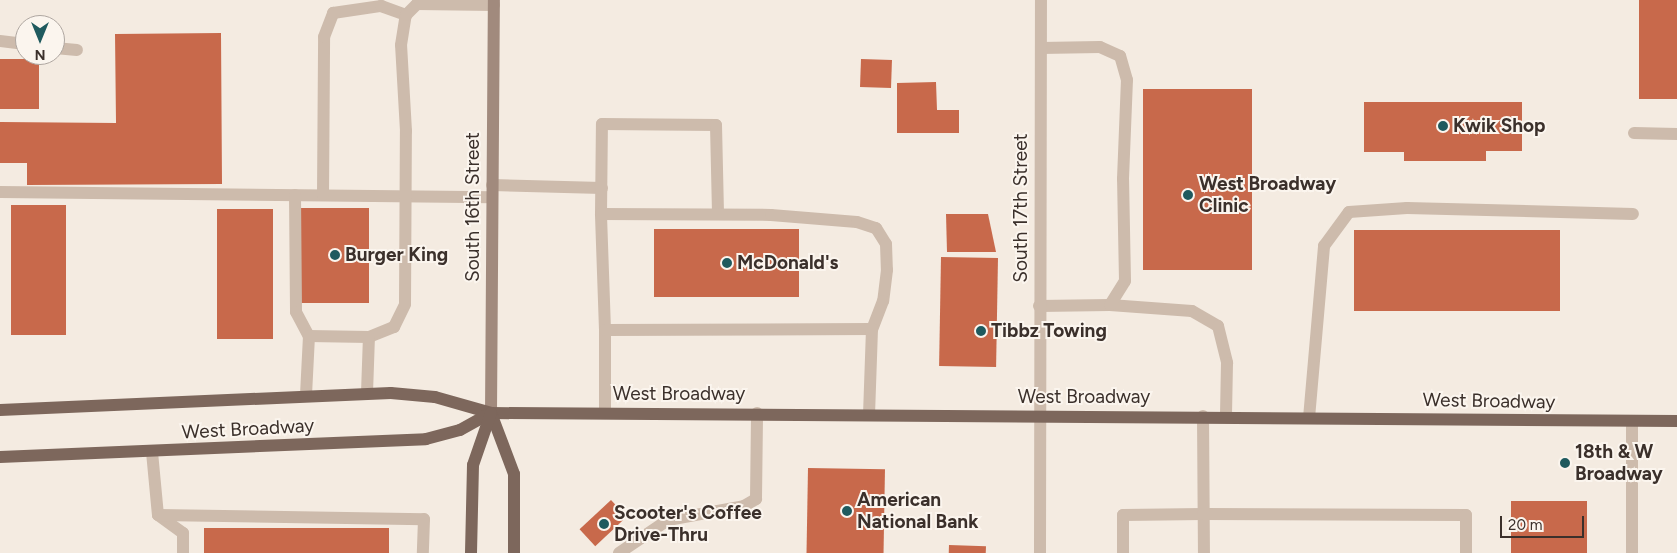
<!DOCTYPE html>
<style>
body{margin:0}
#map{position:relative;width:1677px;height:553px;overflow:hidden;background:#f4ebe1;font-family:Figtree,sans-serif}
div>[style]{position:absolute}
.building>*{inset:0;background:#c8694b;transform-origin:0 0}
.service>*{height:12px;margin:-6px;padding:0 6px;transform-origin:6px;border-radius:6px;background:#cdbbac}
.minor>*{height:12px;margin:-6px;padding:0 6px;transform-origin:6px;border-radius:6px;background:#cdbbac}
.secondary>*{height:12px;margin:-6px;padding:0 6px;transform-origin:6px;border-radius:6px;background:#a18a7d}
.primary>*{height:12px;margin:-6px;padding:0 6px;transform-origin:6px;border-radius:6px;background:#7d675c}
.dots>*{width:14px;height:14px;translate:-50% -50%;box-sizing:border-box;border:2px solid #fbf5ee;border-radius:50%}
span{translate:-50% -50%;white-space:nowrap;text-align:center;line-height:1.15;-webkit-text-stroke:4px #fbf5ee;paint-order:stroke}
.poi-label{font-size:19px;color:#3b302b;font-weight:700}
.left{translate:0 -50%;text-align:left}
.street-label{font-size:19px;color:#3b302b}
.north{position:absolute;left:15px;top:15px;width:50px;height:50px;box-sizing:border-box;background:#fbf5ee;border:1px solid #aea6a0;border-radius:50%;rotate:180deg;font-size:14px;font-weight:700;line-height:20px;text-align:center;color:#3b302b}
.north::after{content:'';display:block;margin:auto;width:18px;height:22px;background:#1f5a5e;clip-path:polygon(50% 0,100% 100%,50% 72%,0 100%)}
.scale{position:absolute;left:1500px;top:516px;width:84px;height:22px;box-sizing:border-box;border:2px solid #3b302b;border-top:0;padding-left:6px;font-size:15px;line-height:18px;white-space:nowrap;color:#3b302b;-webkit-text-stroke:4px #fbf5ee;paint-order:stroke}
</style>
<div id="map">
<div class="building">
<div style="left:1639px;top:0;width:38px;height:99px"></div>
<div style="clip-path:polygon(221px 33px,222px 184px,27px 185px,27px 163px,0 163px,0 122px,116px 123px,115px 34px)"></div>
<div style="left:0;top:59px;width:39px;height:50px"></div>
<div style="left:861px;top:59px;width:31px;height:28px;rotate:2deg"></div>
<div style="clip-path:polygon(936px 82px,937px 110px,959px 110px,959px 133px,897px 133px,897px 83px)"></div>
<div style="left:1143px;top:89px;width:109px;height:181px"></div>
<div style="clip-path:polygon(1364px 102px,1522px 102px,1522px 151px,1486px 151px,1486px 161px,1404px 161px,1404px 152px,1364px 152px)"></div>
<div style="left:66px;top:205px;width:130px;height:55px;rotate:90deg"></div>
<div style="left:301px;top:208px;width:68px;height:95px"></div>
<div style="left:217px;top:209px;width:56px;height:130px"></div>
<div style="clip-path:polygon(946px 214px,988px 214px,996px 252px,947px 252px)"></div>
<div style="left:654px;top:229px;width:145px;height:68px"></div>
<div style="left:1354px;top:230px;width:206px;height:81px"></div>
<div style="left:941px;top:257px;width:57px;height:109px;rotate:1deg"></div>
<div style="left:808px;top:468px;width:77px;height:85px;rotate:1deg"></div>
<div style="left:611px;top:500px;width:23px;height:43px;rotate:47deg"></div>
<div style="left:1587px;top:501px;width:52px;height:76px;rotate:90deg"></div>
<div style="left:204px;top:528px;width:185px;height:25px"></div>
<div style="left:949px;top:545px;width:37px;height:8px;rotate:2deg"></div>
</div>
<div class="service">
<div style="left:0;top:41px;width:25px;rotate:7deg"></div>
<div style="left:55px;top:48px;width:22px;rotate:5deg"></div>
<div style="left:1634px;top:133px;width:43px;rotate:1.3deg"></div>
<div style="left:492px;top:185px;width:110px;rotate:1.6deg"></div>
<div style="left:0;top:192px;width:492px;rotate:0.6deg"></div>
<div style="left:295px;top:195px;width:117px;rotate:89.5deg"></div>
<div style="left:296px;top:312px;width:27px;rotate:62deg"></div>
<div style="left:323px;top:195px;width:158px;rotate:-89.6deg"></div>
<div style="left:324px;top:37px;width:26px;rotate:-69deg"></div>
<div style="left:333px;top:13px;width:49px;rotate:-8.3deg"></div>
<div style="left:381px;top:6px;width:27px;rotate:20deg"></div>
<div style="left:601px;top:214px;width:90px;rotate:-89.4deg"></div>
<div style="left:602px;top:124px;width:114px;rotate:0.5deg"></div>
<div style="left:716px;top:125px;width:89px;rotate:88.7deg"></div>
<div style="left:1110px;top:305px;width:82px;rotate:4.2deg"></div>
<div style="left:1192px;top:311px;width:30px;rotate:30deg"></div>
<div style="left:1218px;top:326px;width:38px;rotate:76deg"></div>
<div style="left:1227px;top:363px;width:54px;rotate:91.1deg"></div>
<div style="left:1039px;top:306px;width:71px;rotate:-0.8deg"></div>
<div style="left:1110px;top:305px;width:28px;rotate:-58deg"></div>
<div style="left:1125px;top:281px;width:102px;rotate:-91.1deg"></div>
<div style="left:1123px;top:179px;width:99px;rotate:-87.7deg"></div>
<div style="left:1127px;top:80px;width:25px;rotate:-106deg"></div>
<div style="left:1120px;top:56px;width:22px;rotate:-156deg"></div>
<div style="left:1100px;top:47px;width:59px;rotate:179deg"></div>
<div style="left:605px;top:330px;width:116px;rotate:-92deg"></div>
<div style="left:601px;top:214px;width:170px;rotate:0.3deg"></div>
<div style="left:771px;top:215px;width:86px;rotate:4.7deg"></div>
<div style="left:857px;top:222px;width:20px;rotate:18deg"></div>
<div style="left:876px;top:228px;width:19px;rotate:58deg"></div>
<div style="left:886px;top:244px;width:26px;rotate:88deg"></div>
<div style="left:887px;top:270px;width:31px;rotate:97deg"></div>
<div style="left:883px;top:301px;width:30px;rotate:111deg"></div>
<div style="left:367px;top:393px;width:56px;rotate:-88deg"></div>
<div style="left:369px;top:337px;width:27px;rotate:-22deg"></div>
<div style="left:394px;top:327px;width:25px;rotate:-64deg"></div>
<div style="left:405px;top:304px;width:173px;rotate:-89.7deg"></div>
<div style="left:406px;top:131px;width:86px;rotate:-93.3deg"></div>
<div style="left:401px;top:45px;width:30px;rotate:-81deg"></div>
<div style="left:406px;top:15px;width:16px;rotate:-45deg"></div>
<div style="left:417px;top:4px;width:77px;rotate:0.7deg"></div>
<div style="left:306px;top:395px;width:59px;rotate:-87.1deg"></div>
<div style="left:309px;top:336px;width:60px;rotate:1deg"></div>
<div style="left:605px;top:413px;width:83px;rotate:-90deg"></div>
<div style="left:605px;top:330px;width:267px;rotate:-0.2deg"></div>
<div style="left:872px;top:329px;width:85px;rotate:92deg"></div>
<div style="left:1203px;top:416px;width:137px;rotate:89.6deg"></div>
<div style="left:1309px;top:418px;width:173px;rotate:-85deg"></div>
<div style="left:1324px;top:246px;width:42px;rotate:-53.7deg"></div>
<div style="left:1349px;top:212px;width:58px;rotate:-3.9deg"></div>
<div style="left:1407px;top:208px;width:226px;rotate:1.5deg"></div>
<div style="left:152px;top:452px;width:63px;rotate:84.6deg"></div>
<div style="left:158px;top:515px;width:31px;rotate:36deg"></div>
<div style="left:183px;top:533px;width:20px;rotate:90deg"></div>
<div style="left:158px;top:515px;width:266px;rotate:0.9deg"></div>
<div style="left:424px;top:519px;width:34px;rotate:92deg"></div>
<div style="left:619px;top:553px;width:59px;rotate:-34deg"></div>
<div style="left:668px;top:520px;width:77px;rotate:-10.4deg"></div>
<div style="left:744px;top:506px;width:14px;rotate:-30deg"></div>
<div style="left:756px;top:499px;width:86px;rotate:-89.3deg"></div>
<div style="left:1123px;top:553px;width:38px;rotate:-90deg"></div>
<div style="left:1123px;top:515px;width:80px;rotate:-0.7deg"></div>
<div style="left:1203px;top:514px;width:263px;rotate:0.2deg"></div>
<div style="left:1466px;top:515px;width:38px;rotate:90deg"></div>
</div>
<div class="minor">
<div style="left:1632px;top:421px;width:132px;rotate:90deg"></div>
<div style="left:1040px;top:553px;width:553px;rotate:-89.9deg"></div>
</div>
<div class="secondary">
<div style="left:491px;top:413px;width:413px;rotate:-89.6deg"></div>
</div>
<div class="primary">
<div style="left:0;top:410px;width:391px;rotate:-2.5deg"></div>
<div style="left:391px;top:393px;width:44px;rotate:5.2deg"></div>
<div style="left:435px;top:397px;width:58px;rotate:15.9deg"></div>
<div style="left:491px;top:413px;width:1186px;rotate:0.39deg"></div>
<div style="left:491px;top:413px;width:65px;rotate:69.3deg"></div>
<div style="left:514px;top:474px;width:79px;rotate:90deg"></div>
<div style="left:0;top:457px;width:426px;rotate:-2.4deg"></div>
<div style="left:426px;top:439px;width:35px;rotate:-15deg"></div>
<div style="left:460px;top:430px;width:35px;rotate:-29deg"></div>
<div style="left:471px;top:553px;width:88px;rotate:-88.7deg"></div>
<div style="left:473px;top:465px;width:55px;rotate:-70.9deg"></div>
</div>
<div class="dots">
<div style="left:1443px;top:126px;background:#1f5a5e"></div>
<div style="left:1188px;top:195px;background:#1f5a5e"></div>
<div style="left:335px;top:255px;background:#1f5a5e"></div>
<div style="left:727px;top:263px;background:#1f5a5e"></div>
<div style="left:981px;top:331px;background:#1f5a5e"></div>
<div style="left:1565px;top:463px;background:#1f5a5e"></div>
<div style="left:847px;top:511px;background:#1f5a5e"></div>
<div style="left:604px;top:524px;background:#1f5a5e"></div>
</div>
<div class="poi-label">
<span class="left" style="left:1453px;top:126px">Kwik Shop</span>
<span class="left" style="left:1199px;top:195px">West Broadway<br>Clinic</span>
<span class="left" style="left:345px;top:255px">Burger King</span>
<span class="left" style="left:737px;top:263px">McDonald's</span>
<span class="left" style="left:991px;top:331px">Tibbz Towing</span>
<span class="left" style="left:1575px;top:463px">18th &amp; W<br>Broadway</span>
<span class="left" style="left:857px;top:511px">American<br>National Bank</span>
<span class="left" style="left:614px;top:524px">Scooter's Coffee<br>Drive-Thru</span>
</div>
<div class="street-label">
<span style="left:473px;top:207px;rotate:-90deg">South 16th Street</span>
<span style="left:1021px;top:208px;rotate:-90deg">South 17th Street</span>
<span style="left:679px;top:394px">West Broadway</span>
<span style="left:1084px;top:397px">West Broadway</span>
<span style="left:1489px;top:401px;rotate:1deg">West Broadway</span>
<span style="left:248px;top:429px;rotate:-3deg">West Broadway</span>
</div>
<div class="north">N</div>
<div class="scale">20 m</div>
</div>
